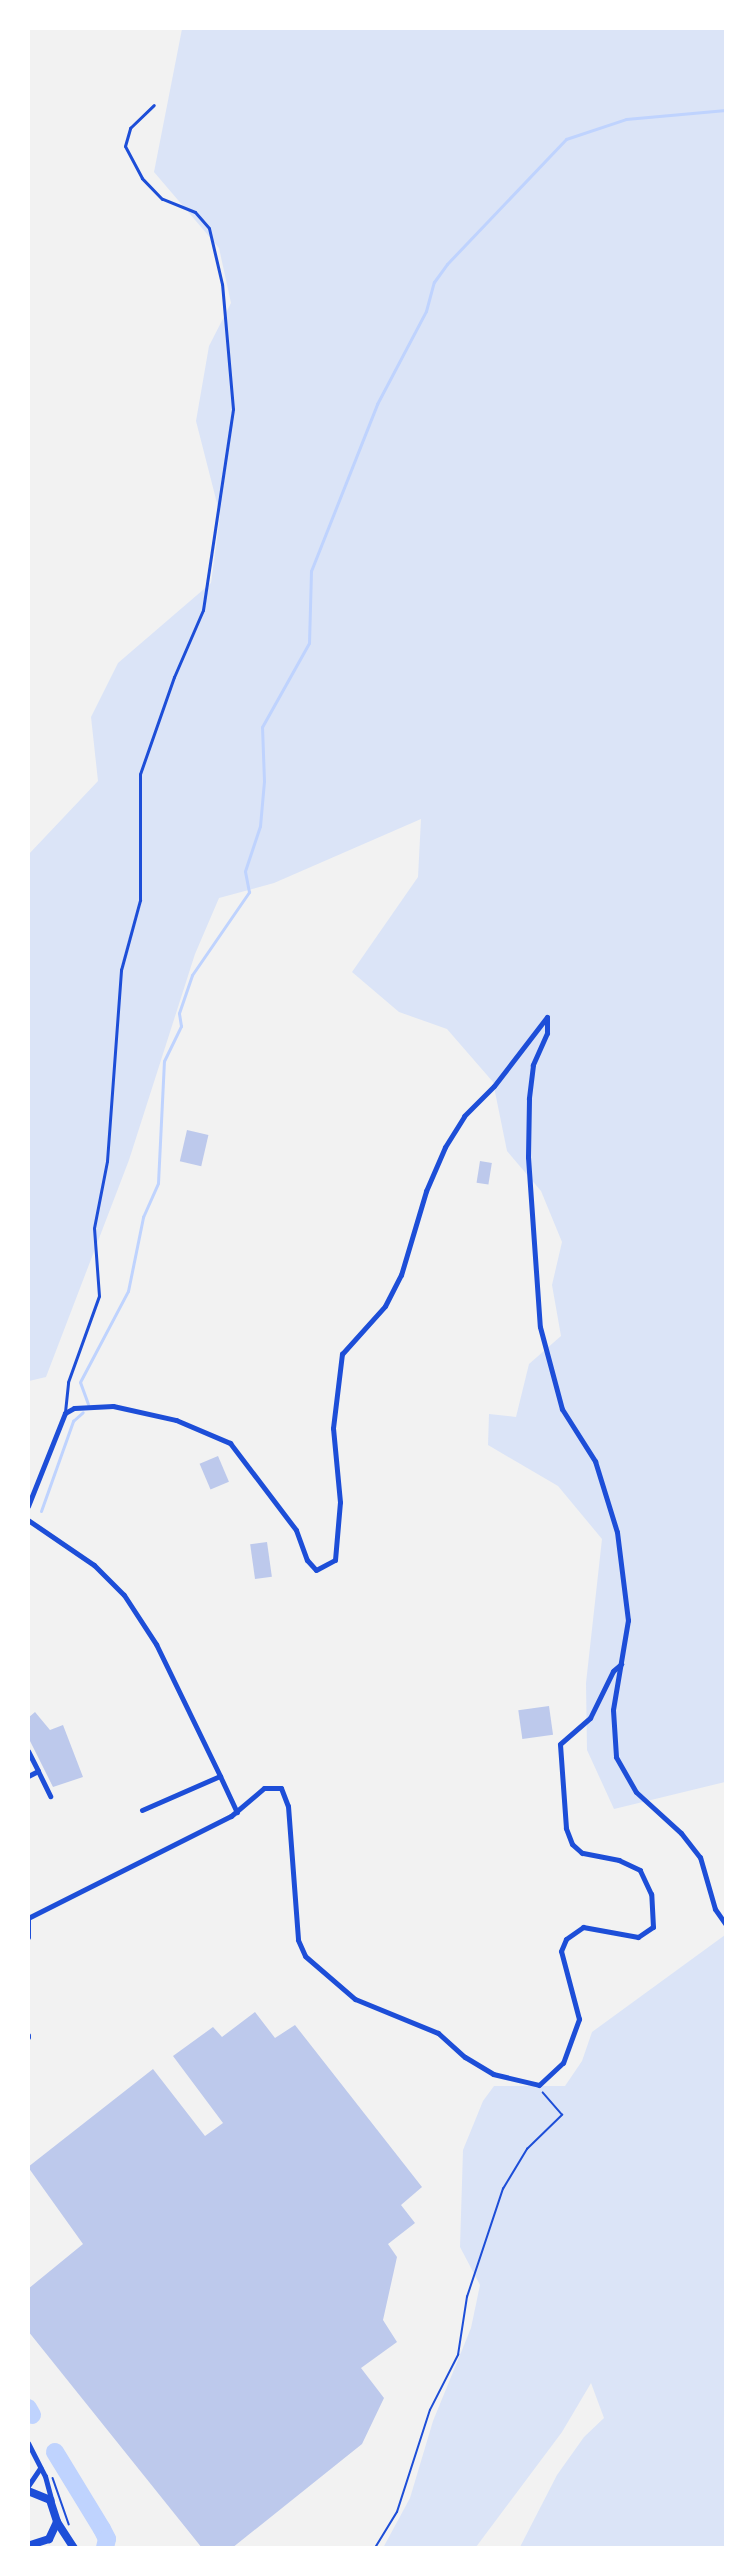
<!DOCTYPE html>
<style>
body{margin:0}
#map{position:relative;width:754px;height:2576px;overflow:hidden;background:#f2f2f2;font-family:"DejaVu Sans",sans-serif}
div>[style]{position:absolute}
.green>*{inset:0;background:#dbe4f7}
.stream>*{height:3px;margin:-1.5px;padding:0 1.5px;transform-origin:1.5px;border-radius:1.5px;background:#bfd3fe}
.river>*{height:18px;margin:-9px;padding:0 9px;transform-origin:9px;border-radius:9px;background:#bfd3fe}
.building>*{inset:0;background:#bdc9ec;transform-origin:0 0}
.path>*{height:1.5px;margin:-0.75px;padding:0 0.75px;transform-origin:0.75px;border-radius:0.75px;background:#1d4ed8}
.service>*{height:3px;margin:-1.5px;padding:0 1.5px;transform-origin:1.5px;border-radius:1.5px;background:#1d4ed8}
.minor>*{height:5px;margin:-2.5px;padding:0 2.5px;transform-origin:2.5px;border-radius:2.5px;background:#1d4ed8}
.secondary>*{height:8px;margin:-4px;padding:0 4px;transform-origin:4px;border-radius:4px;background:#1d4ed8}
span{translate:-50% -50%;white-space:nowrap;text-align:center;line-height:1.15;-webkit-text-stroke:5px #fff;paint-order:stroke}
.frame{position:absolute;inset:0;border:30px solid #fff;pointer-events:none}
</style>
<div id="map">
<div class="green">
<div style="clip-path:polygon(182px 29px,725px 29px,725px 1782px,614px 1809px,587px 1750px,586px 1683px,602px 1539px,558px 1486px,488px 1445px,489px 1414px,516px 1417px,529px 1364px,561px 1336px,552px 1285px,562px 1242px,541px 1191px,507px 1151px,493px 1082px,447px 1029px,399px 1012px,352px 972px,418px 877px,421px 819px,274px 883px,219px 898px,195px 954px,129px 1160px,46px 1377px,29px 1381px,28px 855px,98px 781px,91px 717px,118px 663px,211px 583px,220px 515px,196px 421px,209px 346px,231px 303px,219px 248px,154px 172px)"></div>
<div style="clip-path:polygon(725px 1935px,725px 2547px,520px 2547px,557px 2475px,584px 2437px,604px 2418px,591px 2383px,562px 2432px,476px 2547px,383px 2548px,410px 2498px,433px 2421px,471px 2328px,480px 2285px,460px 2247px,463px 2150px,483px 2101px,494px 2086px,565px 2086px,582px 2061px,592px 2032px)"></div>
</div>
<div class="stream">
<div style="left:88px;top:1404px;width:23px;rotate:-110deg"></div>
<div style="left:80px;top:1382px;width:103px;rotate:-62.2deg"></div>
<div style="left:128px;top:1291px;width:76px;rotate:-78.5deg"></div>
<div style="left:143px;top:1217px;width:37px;rotate:-66deg"></div>
<div style="left:158px;top:1183px;width:122px;rotate:-87.2deg"></div>
<div style="left:164px;top:1061px;width:39px;rotate:-64deg"></div>
<div style="left:181px;top:1026px;width:13px;rotate:-99deg"></div>
<div style="left:179px;top:1013px;width:40px;rotate:-71.1deg"></div>
<div style="left:192px;top:975px;width:101px;rotate:-55.5deg"></div>
<div style="left:249px;top:892px;width:21px;rotate:-101deg"></div>
<div style="left:245px;top:871px;width:47px;rotate:-71.6deg"></div>
<div style="left:260px;top:826px;width:45px;rotate:-84.9deg"></div>
<div style="left:264px;top:781px;width:54px;rotate:-92.1deg"></div>
<div style="left:262px;top:727px;width:96px;rotate:-60.8deg"></div>
<div style="left:309px;top:643px;width:72px;rotate:-88.4deg"></div>
<div style="left:311px;top:571px;width:180px;rotate:-68.4deg"></div>
<div style="left:377px;top:404px;width:105px;rotate:-62.2deg"></div>
<div style="left:426px;top:311px;width:30px;rotate:-75deg"></div>
<div style="left:434px;top:282px;width:22px;rotate:-54deg"></div>
<div style="left:447px;top:264px;width:173px;rotate:-46.4deg"></div>
<div style="left:566px;top:139px;width:63px;rotate:-18.4deg"></div>
<div style="left:626px;top:119px;width:100px;rotate:-5.1deg"></div>
<div style="left:41px;top:1511px;width:96px;rotate:-70.4deg"></div>
<div style="left:73px;top:1421px;width:13px;rotate:-42deg"></div>
</div>
<div class="river">
<div style="left:28px;top:2408px;width:8px;rotate:60deg"></div>
<div style="left:55px;top:2452px;width:90px;rotate:58.6deg"></div>
<div style="left:102px;top:2529px;width:11px;rotate:63deg"></div>
<div style="left:107px;top:2539px;width:9px;rotate:103deg"></div>
</div>
<div class="building">
<div style="left:187px;top:1130px;width:22px;height:32px;rotate:13deg"></div>
<div style="left:480px;top:1161px;width:12px;height:22px;rotate:9deg"></div>
<div style="left:218px;top:1456px;width:28px;height:20px;rotate:67deg"></div>
<div style="left:267px;top:1542px;width:35px;height:17px;rotate:82deg"></div>
<div style="left:549px;top:1706px;width:29px;height:31px;rotate:82deg"></div>
<div style="clip-path:polygon(35px 1712px,50px 1730px,63px 1725px,83px 1777px,53px 1787px,28px 1737px,28px 1718px)"></div>
<div style="clip-path:polygon(255px 2012px,275px 2038px,295px 2025px,422px 2187px,401px 2205px,415px 2223px,388px 2244px,397px 2257px,383px 2320px,397px 2342px,361px 2368px,384px 2398px,362px 2444px,232px 2548px,202px 2548px,28px 2331px,28px 2289px,83px 2244px,28px 2167px,153px 2069px,205px 2136px,223px 2123px,173px 2056px,213px 2027px,222px 2037px)"></div>
</div>
<div class="path">
<div style="left:53px;top:2478px;width:49px;rotate:70.8deg"></div>
<div style="left:375px;top:2548px;width:42px;rotate:-58.6deg"></div>
<div style="left:397px;top:2512px;width:107px;rotate:-72.1deg"></div>
<div style="left:430px;top:2410px;width:62px;rotate:-63deg"></div>
<div style="left:458px;top:2355px;width:59px;rotate:-81.2deg"></div>
<div style="left:467px;top:2297px;width:114px;rotate:-71.6deg"></div>
<div style="left:503px;top:2189px;width:47px;rotate:-59deg"></div>
<div style="left:527px;top:2149px;width:49px;rotate:-44.2deg"></div>
<div style="left:562px;top:2115px;width:29px;rotate:-131deg"></div>
</div>
<div class="service">
<div style="left:65px;top:1412px;width:30px;rotate:-84deg"></div>
<div style="left:68px;top:1382px;width:91px;rotate:-70.2deg"></div>
<div style="left:99px;top:1296px;width:68px;rotate:-94.2deg"></div>
<div style="left:94px;top:1228px;width:68px;rotate:-79deg"></div>
<div style="left:107px;top:1161px;width:192px;rotate:-85.8deg"></div>
<div style="left:121px;top:970px;width:73px;rotate:-74.8deg"></div>
<div style="left:140px;top:900px;width:126px;rotate:-90deg"></div>
<div style="left:140px;top:774px;width:103px;rotate:-70.7deg"></div>
<div style="left:174px;top:677px;width:73px;rotate:-66.6deg"></div>
<div style="left:203px;top:610px;width:203px;rotate:-81.5deg"></div>
<div style="left:233px;top:409px;width:125px;rotate:-95deg"></div>
<div style="left:222px;top:284px;width:57px;rotate:-103.1deg"></div>
<div style="left:209px;top:228px;width:21px;rotate:-131deg"></div>
<div style="left:195px;top:212px;width:35px;rotate:-158deg"></div>
<div style="left:162px;top:199px;width:29px;rotate:-134deg"></div>
<div style="left:142px;top:178px;width:36px;rotate:-118deg"></div>
<div style="left:125px;top:146px;width:19px;rotate:-74deg"></div>
<div style="left:130px;top:128px;width:33px;rotate:-44deg"></div>
</div>
<div class="minor">
<div style="left:547px;top:1017px;width:16px;rotate:90deg"></div>
<div style="left:547px;top:1033px;width:35px;rotate:114deg"></div>
<div style="left:533px;top:1065px;width:34px;rotate:97deg"></div>
<div style="left:529px;top:1099px;width:58px;rotate:91deg"></div>
<div style="left:528px;top:1157px;width:170px;rotate:86deg"></div>
<div style="left:540px;top:1327px;width:85px;rotate:75deg"></div>
<div style="left:562px;top:1409px;width:62px;rotate:57.6deg"></div>
<div style="left:595px;top:1461px;width:74px;rotate:72.8deg"></div>
<div style="left:617px;top:1532px;width:89px;rotate:82.9deg"></div>
<div style="left:628px;top:1620px;width:91px;rotate:99.5deg"></div>
<div style="left:613px;top:1710px;width:47px;rotate:86.3deg"></div>
<div style="left:616px;top:1757px;width:40px;rotate:60.3deg"></div>
<div style="left:636px;top:1792px;width:61px;rotate:42.3deg"></div>
<div style="left:681px;top:1833px;width:31px;rotate:52deg"></div>
<div style="left:700px;top:1857px;width:54px;rotate:73.9deg"></div>
<div style="left:715px;top:1909px;width:19px;rotate:55deg"></div>
<div style="left:28px;top:1506px;width:100px;rotate:-68.3deg"></div>
<div style="left:65px;top:1413px;width:10px;rotate:-29deg"></div>
<div style="left:74px;top:1408px;width:39px;rotate:-3deg"></div>
<div style="left:113px;top:1406px;width:65px;rotate:12.5deg"></div>
<div style="left:176px;top:1420px;width:59px;rotate:23.1deg"></div>
<div style="left:230px;top:1443px;width:109px;rotate:52.8deg"></div>
<div style="left:296px;top:1530px;width:32px;rotate:70deg"></div>
<div style="left:307px;top:1560px;width:13px;rotate:48deg"></div>
<div style="left:316px;top:1570px;width:21px;rotate:-28deg"></div>
<div style="left:335px;top:1560px;width:58px;rotate:-85.1deg"></div>
<div style="left:340px;top:1502px;width:74px;rotate:-95.4deg"></div>
<div style="left:333px;top:1428px;width:75px;rotate:-83.1deg"></div>
<div style="left:342px;top:1354px;width:64px;rotate:-48.1deg"></div>
<div style="left:385px;top:1306px;width:35px;rotate:-63deg"></div>
<div style="left:401px;top:1275px;width:88px;rotate:-73.4deg"></div>
<div style="left:426px;top:1191px;width:48px;rotate:-66.6deg"></div>
<div style="left:445px;top:1147px;width:36px;rotate:-58deg"></div>
<div style="left:464px;top:1116px;width:42px;rotate:-45deg"></div>
<div style="left:494px;top:1086px;width:87px;rotate:-52.5deg"></div>
<div style="left:28px;top:1520px;width:80px;rotate:34.3deg"></div>
<div style="left:94px;top:1565px;width:42px;rotate:45deg"></div>
<div style="left:124px;top:1595px;width:59px;rotate:56.9deg"></div>
<div style="left:156px;top:1644px;width:147px;rotate:64.1deg"></div>
<div style="left:28px;top:1751px;width:22px;rotate:63deg"></div>
<div style="left:38px;top:1771px;width:11px;rotate:153deg"></div>
<div style="left:38px;top:1771px;width:28px;rotate:64deg"></div>
<div style="left:142px;top:1810px;width:85px;rotate:-23.6deg"></div>
<div style="left:220px;top:1776px;width:40px;rotate:65deg"></div>
<div style="left:28px;top:1918px;width:227px;rotate:-26.7deg"></div>
<div style="left:231px;top:1816px;width:43px;rotate:-40.3deg"></div>
<div style="left:264px;top:1788px;width:17px"></div>
<div style="left:281px;top:1788px;width:19px;rotate:69deg"></div>
<div style="left:288px;top:1806px;width:134px;rotate:85.7deg"></div>
<div style="left:298px;top:1940px;width:17px;rotate:66deg"></div>
<div style="left:305px;top:1956px;width:66px;rotate:40.7deg"></div>
<div style="left:355px;top:1999px;width:90px;rotate:22.3deg"></div>
<div style="left:438px;top:2033px;width:36px;rotate:42deg"></div>
<div style="left:465px;top:2057px;width:33px;rotate:31deg"></div>
<div style="left:493px;top:2074px;width:47px;rotate:13.4deg"></div>
<div style="left:539px;top:2085px;width:33px;rotate:-43deg"></div>
<div style="left:563px;top:2063px;width:47px;rotate:-70deg"></div>
<div style="left:579px;top:2019px;width:70px;rotate:-104.8deg"></div>
<div style="left:561px;top:1951px;width:13px;rotate:-67deg"></div>
<div style="left:566px;top:1939px;width:21px;rotate:-35deg"></div>
<div style="left:583px;top:1927px;width:56px;rotate:10.3deg"></div>
<div style="left:638px;top:1937px;width:18px;rotate:-34deg"></div>
<div style="left:653px;top:1927px;width:33px;rotate:-93deg"></div>
<div style="left:651px;top:1894px;width:26px;rotate:-115deg"></div>
<div style="left:640px;top:1870px;width:23px;rotate:-155deg"></div>
<div style="left:619px;top:1860px;width:38px;rotate:-169deg"></div>
<div style="left:582px;top:1853px;width:13px;rotate:-138deg"></div>
<div style="left:572px;top:1844px;width:17px;rotate:-111deg"></div>
<div style="left:566px;top:1828px;width:84px;rotate:-94.1deg"></div>
<div style="left:560px;top:1744px;width:40px;rotate:-41deg"></div>
<div style="left:590px;top:1718px;width:52px;rotate:-63.9deg"></div>
<div style="left:613px;top:1671px;width:11px;rotate:-41deg"></div>
<div style="left:28px;top:1919px;width:18px;rotate:90deg"></div>
<div style="left:28px;top:2035px;width:2px;rotate:90deg"></div>
<div style="left:28px;top:2443px;width:37px;rotate:63deg"></div>
<div style="left:45px;top:2476px;width:27px;rotate:75deg"></div>
<div style="left:28px;top:2486px;width:22px;rotate:-56deg"></div>
</div>
<div class="secondary">
<div style="left:28px;top:2491px;width:24px;rotate:22deg"></div>
<div style="left:50px;top:2500px;width:23px;rotate:72deg"></div>
<div style="left:57px;top:2522px;width:19px;rotate:115deg"></div>
<div style="left:49px;top:2539px;width:22px;rotate:162deg"></div>
<div style="left:57px;top:2522px;width:31px;rotate:57deg"></div>
</div>
<div class="frame"></div>
</div>
